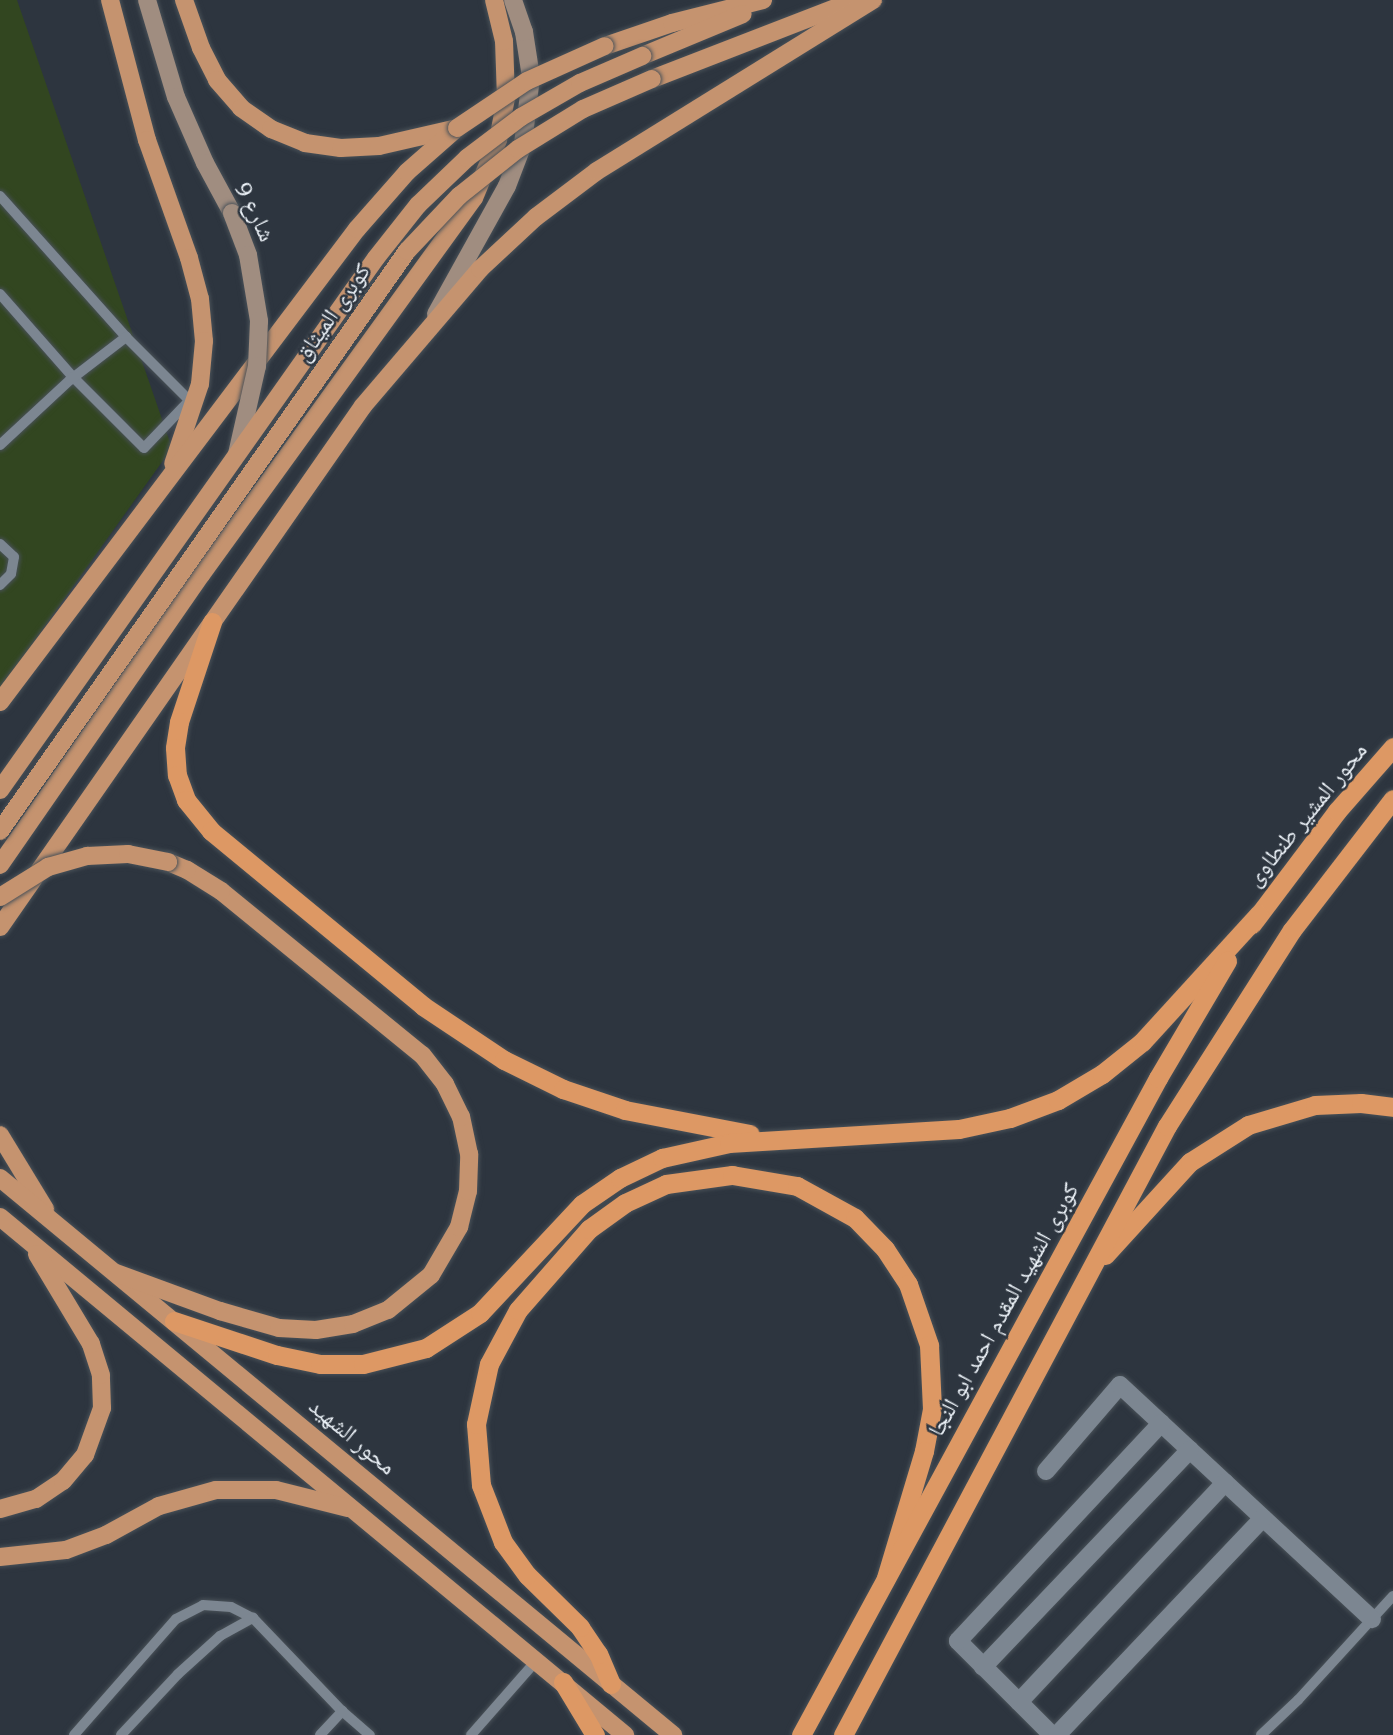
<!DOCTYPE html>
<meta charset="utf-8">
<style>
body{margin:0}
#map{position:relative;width:1393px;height:1735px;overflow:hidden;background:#2d353f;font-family:"Roboto Serif","Noto Naskh Arabic",serif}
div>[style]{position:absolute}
.green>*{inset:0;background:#324620}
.roads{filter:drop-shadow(0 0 2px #495158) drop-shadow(0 0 2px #495158)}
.service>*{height:10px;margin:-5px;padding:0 5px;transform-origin:5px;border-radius:5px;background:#7c8691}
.minor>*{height:18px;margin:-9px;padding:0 9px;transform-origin:9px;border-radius:9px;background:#7c8691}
.secondary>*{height:18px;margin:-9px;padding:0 9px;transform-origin:9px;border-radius:9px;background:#a08d80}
.primary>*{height:18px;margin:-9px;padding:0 9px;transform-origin:9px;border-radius:9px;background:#c5936f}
.trunk>*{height:19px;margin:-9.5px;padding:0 9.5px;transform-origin:9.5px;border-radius:9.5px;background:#dd9864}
.bridges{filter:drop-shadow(0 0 2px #495158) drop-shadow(0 0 2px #495158)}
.secondary-bridge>*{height:18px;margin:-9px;padding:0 9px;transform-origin:9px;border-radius:9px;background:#a08d80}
.primary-bridge>*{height:18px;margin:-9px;padding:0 9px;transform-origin:9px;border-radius:9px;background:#c5936f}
span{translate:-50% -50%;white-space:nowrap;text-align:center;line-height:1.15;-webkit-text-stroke:5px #2d353f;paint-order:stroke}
.street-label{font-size:23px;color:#eef4fa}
</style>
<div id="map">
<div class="green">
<div style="clip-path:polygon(0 0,17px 0,172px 448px,0 689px)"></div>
</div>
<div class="roads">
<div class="service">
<div style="left:0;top:196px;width:189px;rotate:48.2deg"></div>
<div style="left:0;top:294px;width:111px;rotate:48.7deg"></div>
<div style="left:73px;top:377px;width:100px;rotate:45deg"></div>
<div style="left:144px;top:448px;width:65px;rotate:-46.2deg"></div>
<div style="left:0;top:445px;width:96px;rotate:-42.9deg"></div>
<div style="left:70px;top:380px;width:71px;rotate:-37.5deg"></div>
<div style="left:126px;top:337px;width:93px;rotate:45deg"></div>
<div style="left:0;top:544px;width:19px;rotate:43deg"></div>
<div style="left:14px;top:557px;width:17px;rotate:100deg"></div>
<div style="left:11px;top:574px;width:16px;rotate:135deg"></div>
<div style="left:74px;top:1735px;width:154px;rotate:-48.7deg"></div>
<div style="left:176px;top:1619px;width:30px;rotate:-27deg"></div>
<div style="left:203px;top:1605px;width:28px;rotate:4deg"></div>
<div style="left:231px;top:1607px;width:25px;rotate:27deg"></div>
<div style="left:253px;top:1618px;width:129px;rotate:46.3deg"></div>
<div style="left:121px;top:1735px;width:83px;rotate:-46.9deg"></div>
<div style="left:178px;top:1674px;width:57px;rotate:-42.1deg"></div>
<div style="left:220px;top:1636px;width:38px;rotate:-29deg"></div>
<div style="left:320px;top:1735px;width:33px;rotate:-47deg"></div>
<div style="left:342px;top:1711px;width:37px;rotate:41deg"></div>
<div style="left:471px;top:1735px;width:100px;rotate:-48.7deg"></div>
<div style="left:1261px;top:1735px;width:51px;rotate:-43.4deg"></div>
<div style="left:1298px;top:1700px;width:141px;rotate:-47.6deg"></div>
</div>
<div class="minor">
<div style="left:1046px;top:1471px;width:113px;rotate:-49.3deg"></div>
<div style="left:1120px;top:1385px;width:344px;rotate:42.9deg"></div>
<div style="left:983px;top:1667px;width:300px;rotate:-46.4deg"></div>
<div style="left:1019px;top:1702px;width:301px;rotate:-46.8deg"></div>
<div style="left:1052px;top:1735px;width:133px;rotate:-135deg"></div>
<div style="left:958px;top:1641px;width:298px;rotate:-47deg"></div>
<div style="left:1057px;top:1735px;width:299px;rotate:-46.5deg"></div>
</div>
<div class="secondary">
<div style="left:147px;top:0;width:101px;rotate:73.4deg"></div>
<div style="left:176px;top:97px;width:72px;rotate:66.3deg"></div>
<div style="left:205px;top:163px;width:57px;rotate:61.6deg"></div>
<div style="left:436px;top:314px;width:146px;rotate:-61deg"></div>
<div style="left:507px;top:186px;width:45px;rotate:-69.1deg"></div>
<div style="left:523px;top:144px;width:67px;rotate:-83.2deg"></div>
<div style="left:531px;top:77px;width:46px;rotate:-98.8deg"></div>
<div style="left:524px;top:32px;width:34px;rotate:-109deg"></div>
</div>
<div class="primary">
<div style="left:110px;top:0;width:145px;rotate:75.2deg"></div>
<div style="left:147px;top:140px;width:125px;rotate:70.4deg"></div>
<div style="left:189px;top:258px;width:42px;rotate:75deg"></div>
<div style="left:200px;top:299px;width:42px;rotate:84.6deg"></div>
<div style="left:204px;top:341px;width:43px;rotate:95.3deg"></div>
<div style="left:200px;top:384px;width:84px;rotate:108.6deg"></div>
<div style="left:184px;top:0;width:51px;rotate:70.5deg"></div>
<div style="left:201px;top:48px;width:36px;rotate:63deg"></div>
<div style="left:217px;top:80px;width:37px;rotate:49deg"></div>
<div style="left:241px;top:108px;width:37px;rotate:35deg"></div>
<div style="left:271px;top:129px;width:37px;rotate:22deg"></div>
<div style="left:305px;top:143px;width:36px;rotate:8deg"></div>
<div style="left:341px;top:148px;width:38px;rotate:-3deg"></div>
<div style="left:379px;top:146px;width:76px;rotate:-12.9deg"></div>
<div style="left:605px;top:46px;width:71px;rotate:-18.9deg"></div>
<div style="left:672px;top:23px;width:94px;rotate:-14.2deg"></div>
<div style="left:642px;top:56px;width:109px;rotate:-22.6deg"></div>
<div style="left:652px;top:79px;width:219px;rotate:-21.2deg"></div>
<div style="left:0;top:702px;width:593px;rotate:-52.96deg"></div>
<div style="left:357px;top:229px;width:76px;rotate:-48.7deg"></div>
<div style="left:407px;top:172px;width:67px;rotate:-41.3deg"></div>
<div style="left:0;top:865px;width:353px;rotate:-55.3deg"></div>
<div style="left:201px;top:575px;width:465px;rotate:-54.1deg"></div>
<div style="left:474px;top:198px;width:63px;rotate:-67.5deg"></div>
<div style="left:498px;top:140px;width:43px;rotate:-79.2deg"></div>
<div style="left:506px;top:98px;width:57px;rotate:-92deg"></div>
<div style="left:504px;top:41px;width:42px;rotate:-103.7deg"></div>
<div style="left:0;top:927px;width:635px;rotate:-55.13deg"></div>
<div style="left:363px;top:406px;width:180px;rotate:-49.5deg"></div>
<div style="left:480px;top:269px;width:76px;rotate:-42.9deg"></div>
<div style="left:536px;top:217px;width:76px;rotate:-37deg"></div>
<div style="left:597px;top:171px;width:325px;rotate:-31.8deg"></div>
<div style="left:0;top:1135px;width:87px;rotate:58.7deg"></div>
<div style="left:0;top:1178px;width:874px;rotate:39.61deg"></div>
<div style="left:0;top:1217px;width:812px;rotate:39.65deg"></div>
<div style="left:116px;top:1273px;width:111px;rotate:20.1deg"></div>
<div style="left:220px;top:1311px;width:61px;rotate:16.1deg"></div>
<div style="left:279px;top:1328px;width:37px;rotate:3deg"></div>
<div style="left:316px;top:1330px;width:37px;rotate:-9deg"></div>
<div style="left:353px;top:1324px;width:38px;rotate:-22deg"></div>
<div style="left:388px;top:1310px;width:55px;rotate:-39.1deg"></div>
<div style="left:431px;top:1275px;width:56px;rotate:-59.7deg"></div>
<div style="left:459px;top:1227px;width:37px;rotate:-76deg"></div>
<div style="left:468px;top:1191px;width:37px;rotate:-88deg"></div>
<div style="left:469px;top:1154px;width:38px;rotate:-102deg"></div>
<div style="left:461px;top:1117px;width:37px;rotate:-116deg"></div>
<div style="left:445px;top:1084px;width:37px;rotate:-128deg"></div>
<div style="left:422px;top:1055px;width:259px;rotate:-140.8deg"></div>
<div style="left:221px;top:891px;width:40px;rotate:-148deg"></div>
<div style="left:187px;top:870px;width:21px;rotate:-157deg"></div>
<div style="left:0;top:1509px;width:37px;rotate:-16deg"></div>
<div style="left:36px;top:1499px;width:32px;rotate:-34deg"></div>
<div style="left:63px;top:1481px;width:34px;rotate:-50deg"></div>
<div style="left:85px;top:1455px;width:50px;rotate:-70.1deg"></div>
<div style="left:102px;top:1408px;width:33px;rotate:-92deg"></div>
<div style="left:101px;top:1375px;width:33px;rotate:-108deg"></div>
<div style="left:91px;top:1344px;width:105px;rotate:-121deg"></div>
<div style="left:0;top:1557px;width:66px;rotate:-6.1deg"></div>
<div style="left:66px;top:1550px;width:43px;rotate:-20.6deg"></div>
<div style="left:106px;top:1535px;width:60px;rotate:-28.7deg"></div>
<div style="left:159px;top:1506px;width:59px;rotate:-15.7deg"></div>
<div style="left:216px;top:1490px;width:60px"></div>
<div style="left:276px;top:1490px;width:74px;rotate:14deg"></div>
</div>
<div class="trunk">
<div style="left:212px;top:622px;width:105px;rotate:108.3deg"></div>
<div style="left:179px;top:722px;width:26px;rotate:99deg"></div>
<div style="left:175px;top:748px;width:27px;rotate:86deg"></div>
<div style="left:177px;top:775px;width:27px;rotate:70deg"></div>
<div style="left:186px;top:800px;width:40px;rotate:51deg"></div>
<div style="left:211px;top:831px;width:275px;rotate:39.5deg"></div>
<div style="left:423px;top:1006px;width:97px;rotate:33.7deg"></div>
<div style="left:504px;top:1060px;width:66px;rotate:26.2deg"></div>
<div style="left:563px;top:1089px;width:65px;rotate:18.7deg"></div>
<div style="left:625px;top:1110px;width:127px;rotate:10.9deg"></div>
<div style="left:1252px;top:924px;width:141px;rotate:-53deg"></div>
<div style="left:1337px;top:811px;width:85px;rotate:-48.8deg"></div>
<div style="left:1105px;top:1255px;width:126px;rotate:-47.6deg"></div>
<div style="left:1190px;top:1162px;width:69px;rotate:-32.5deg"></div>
<div style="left:1248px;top:1125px;width:70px;rotate:-16.6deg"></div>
<div style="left:1315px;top:1105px;width:46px;rotate:-2.5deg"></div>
<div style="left:1361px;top:1103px;width:32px;rotate:7deg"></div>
<div style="left:174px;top:1321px;width:108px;rotate:18.3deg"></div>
<div style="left:277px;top:1355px;width:44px;rotate:11.8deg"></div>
<div style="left:320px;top:1364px;width:43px"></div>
<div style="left:363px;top:1364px;width:65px;rotate:-14.3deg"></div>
<div style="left:426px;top:1348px;width:64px;rotate:-32.9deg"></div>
<div style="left:480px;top:1313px;width:149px;rotate:-46.9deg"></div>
<div style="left:582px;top:1204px;width:46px;rotate:-34.4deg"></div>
<div style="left:620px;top:1178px;width:47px;rotate:-25.5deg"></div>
<div style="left:662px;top:1158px;width:69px;rotate:-12.6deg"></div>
<div style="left:729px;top:1143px;width:230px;rotate:-3.5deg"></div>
<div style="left:959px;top:1129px;width:52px;rotate:-12.2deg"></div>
<div style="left:1010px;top:1118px;width:51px;rotate:-20.6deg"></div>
<div style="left:1058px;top:1100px;width:51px;rotate:-30.6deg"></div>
<div style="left:1102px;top:1074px;width:51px;rotate:-38.7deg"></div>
<div style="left:1142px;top:1042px;width:173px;rotate:-47.6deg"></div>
<div style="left:563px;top:1682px;width:62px;rotate:58.9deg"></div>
<div style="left:611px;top:1684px;width:33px;rotate:-113deg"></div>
<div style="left:598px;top:1654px;width:32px;rotate:-124deg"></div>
<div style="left:580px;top:1627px;width:74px;rotate:-135.5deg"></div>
<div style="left:527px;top:1575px;width:41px;rotate:-126deg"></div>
<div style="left:503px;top:1542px;width:61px;rotate:-111.1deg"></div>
<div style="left:481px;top:1485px;width:61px;rotate:-94.7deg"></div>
<div style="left:476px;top:1424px;width:61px;rotate:-77.8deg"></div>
<div style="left:489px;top:1364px;width:61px;rotate:-61.8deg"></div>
<div style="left:518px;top:1310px;width:108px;rotate:-48.8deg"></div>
<div style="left:589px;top:1229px;width:44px;rotate:-35.8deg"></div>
<div style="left:625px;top:1203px;width:45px;rotate:-24.9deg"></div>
<div style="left:666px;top:1184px;width:67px;rotate:-7.8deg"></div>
<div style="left:732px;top:1175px;width:66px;rotate:9.6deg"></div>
<div style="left:797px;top:1186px;width:66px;rotate:28.9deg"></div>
<div style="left:855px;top:1218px;width:43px;rotate:45.9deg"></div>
<div style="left:885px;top:1249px;width:42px;rotate:56.7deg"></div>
<div style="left:908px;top:1284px;width:65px;rotate:71deg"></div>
<div style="left:929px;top:1345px;width:64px;rotate:87.3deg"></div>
<div style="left:932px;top:1409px;width:43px;rotate:100.8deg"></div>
<div style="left:924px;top:1451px;width:133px;rotate:106.7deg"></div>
<div style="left:801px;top:1735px;width:748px;rotate:-61.48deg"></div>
<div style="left:1158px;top:1078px;width:136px;rotate:-59.5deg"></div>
<div style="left:843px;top:1735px;width:690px;rotate:-61.99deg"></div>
<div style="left:1167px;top:1126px;width:232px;rotate:-57.5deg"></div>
<div style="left:1292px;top:930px;width:165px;rotate:-52.4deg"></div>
</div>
</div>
<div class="bridges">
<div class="secondary-bridge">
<div style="left:232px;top:213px;width:45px;rotate:69.1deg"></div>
<div style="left:248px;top:255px;width:67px;rotate:80.5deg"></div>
<div style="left:259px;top:321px;width:45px;rotate:92.5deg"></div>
<div style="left:257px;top:366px;width:90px;rotate:102.8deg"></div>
</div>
<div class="primary-bridge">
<div style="left:457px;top:128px;width:84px;rotate:-33.9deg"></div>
<div style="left:527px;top:81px;width:85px;rotate:-24.2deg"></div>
<div style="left:0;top:790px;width:651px;rotate:-54.75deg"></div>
<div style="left:376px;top:258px;width:68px;rotate:-51.6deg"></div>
<div style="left:418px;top:205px;width:68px;rotate:-43.8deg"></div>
<div style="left:467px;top:158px;width:68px;rotate:-37.2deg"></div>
<div style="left:521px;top:117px;width:68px;rotate:-30deg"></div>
<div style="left:580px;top:83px;width:68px;rotate:-23.5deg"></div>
<div style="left:0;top:831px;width:709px;rotate:-54.94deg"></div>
<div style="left:407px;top:251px;width:76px;rotate:-46.6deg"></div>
<div style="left:459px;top:196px;width:75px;rotate:-38.5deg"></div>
<div style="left:518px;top:149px;width:76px;rotate:-31.6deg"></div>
<div style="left:583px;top:109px;width:75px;rotate:-23.5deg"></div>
<div style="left:0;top:897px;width:57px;rotate:-32deg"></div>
<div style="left:48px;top:867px;width:41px;rotate:-15.8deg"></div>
<div style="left:87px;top:856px;width:41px;rotate:-2.8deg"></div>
<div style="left:128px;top:854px;width:41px;rotate:11.3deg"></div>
</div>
</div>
<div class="street-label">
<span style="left:255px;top:212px;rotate:66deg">شارع 9</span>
<span style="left:333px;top:313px;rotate:-55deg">كوبرى الميثاق</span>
<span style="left:1307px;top:815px;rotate:-51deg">محور المشير طنطاوى</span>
<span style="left:1004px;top:1310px;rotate:-61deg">كوبرى الشهيد المقدم احمد ابو النجا</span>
<span style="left:352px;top:1437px;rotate:40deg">محور الشهيد</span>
</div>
</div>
